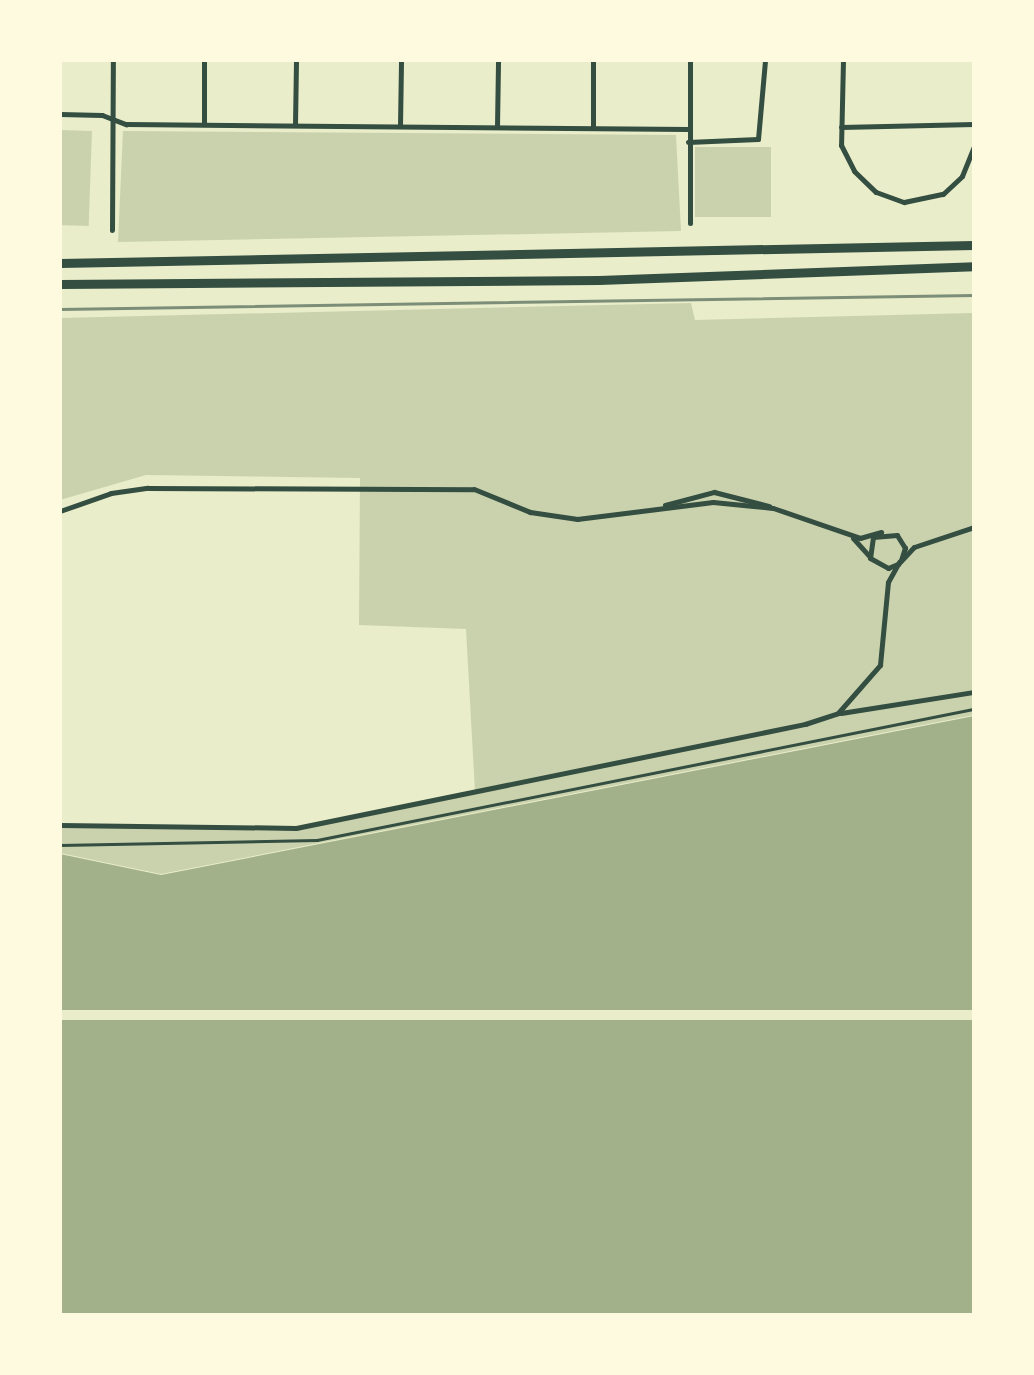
<!DOCTYPE html>
<style>
body{margin:0}
#map{position:relative;width:1034px;height:1375px;overflow:hidden;background:#e9edc9;font-family:"Roboto Serif",serif}
div>[style]{position:absolute}
.green>*{inset:0;background:#cad2ad;transform-origin:0 0}
.water>*{inset:0;background:#a3b18a}
.pier>*{inset:0;background:#e9edc9;transform-origin:0 0}
.path>*{height:2.5px;margin:-1.25px;padding:0 1.25px;transform-origin:1.25px;border-radius:1.25px;background:#344e41}
.minor>*{height:5px;margin:-2.5px;padding:0 2.5px;transform-origin:2.5px;border-radius:2.5px;background:#344e41}
.motorway>*{height:9px;margin:-4.5px;padding:0 4.5px;transform-origin:4.5px;border-radius:4.5px;background:#344e41}
.rail>*{height:2.5px;margin:-1.25px;padding:0 1.25px;transform-origin:1.25px;border-radius:1.25px;background:#7c8e77}
span{translate:-50% -50%;white-space:nowrap;text-align:center;line-height:1.15;-webkit-text-stroke:8px #fefae0;paint-order:stroke}
.frame{position:absolute;inset:0;border:62px solid #fefae0;pointer-events:none}
</style>
<div id="map">
<div class="green">
<div style="left:60px;top:130px;width:32px;height:95px;rotate:2deg"></div>
<div style="clip-path:polygon(123px 131px,676px 135px,681px 231px,118px 242px)"></div>
<div style="left:695px;top:147px;width:76px;height:70px"></div>
<div style="clip-path:polygon(691px 303px,695px 320px,974px 313px,974px 715px,161px 874px,60px 853px,60px 825px,296px 828px,475px 792px,466px 629px,359px 625px,360px 478px,146px 475px,60px 500px,60px 318px)"></div>
</div>
<div class="water">
<div style="clip-path:polygon(974px 716px,974px 1315px,60px 1315px,60px 854px,161px 875px)"></div>
</div>
<div class="pier">
<div style="left:974px;top:1010px;width:10px;height:930px;rotate:90deg"></div>
</div>
<div class="path">
<div style="left:60px;top:845px;width:257px;rotate:-1.1deg"></div>
<div style="left:317px;top:840px;width:670px;rotate:-11.28deg"></div>
</div>
<div class="minor">
<div style="left:593px;top:60px;width:68px;rotate:90deg"></div>
<div style="left:843px;top:60px;width:85px;rotate:91.3deg"></div>
<div style="left:841px;top:145px;width:29px;rotate:63deg"></div>
<div style="left:854px;top:171px;width:30px;rotate:44deg"></div>
<div style="left:876px;top:192px;width:30px;rotate:20deg"></div>
<div style="left:904px;top:202px;width:40px;rotate:-12deg"></div>
<div style="left:943px;top:194px;width:26px;rotate:-43deg"></div>
<div style="left:962px;top:176px;width:31px;rotate:-68deg"></div>
<div style="left:60px;top:114px;width:42px;rotate:1.4deg"></div>
<div style="left:102px;top:115px;width:26px;rotate:21deg"></div>
<div style="left:126px;top:124px;width:562px;rotate:0.51deg"></div>
<div style="left:204px;top:124px;width:64px;rotate:-90deg"></div>
<div style="left:295px;top:125px;width:65px;rotate:-89.1deg"></div>
<div style="left:400px;top:126px;width:66px;rotate:-89.1deg"></div>
<div style="left:497px;top:127px;width:67px;rotate:-89.1deg"></div>
<div style="left:841px;top:127px;width:133px;rotate:-1.3deg"></div>
<div style="left:688px;top:142px;width:70px;rotate:-2.5deg"></div>
<div style="left:758px;top:139px;width:79px;rotate:-84.9deg"></div>
<div style="left:690px;top:223px;width:163px;rotate:-90deg"></div>
<div style="left:112px;top:230px;width:170px;rotate:-89.7deg"></div>
<div style="left:665px;top:505px;width:51px;rotate:-14.9deg"></div>
<div style="left:714px;top:492px;width:57px;rotate:14.3deg"></div>
<div style="left:60px;top:511px;width:54px;rotate:-19.4deg"></div>
<div style="left:111px;top:493px;width:37px;rotate:-8deg"></div>
<div style="left:148px;top:488px;width:326px;rotate:0.2deg"></div>
<div style="left:474px;top:489px;width:61px;rotate:22.3deg"></div>
<div style="left:530px;top:512px;width:48px;rotate:8.5deg"></div>
<div style="left:577px;top:519px;width:137px;rotate:-7.1deg"></div>
<div style="left:713px;top:502px;width:60px;rotate:5.7deg"></div>
<div style="left:773px;top:508px;width:92px;rotate:19deg"></div>
<div style="left:860px;top:538px;width:22px;rotate:-16deg"></div>
<div style="left:853px;top:538px;width:24px;rotate:48deg"></div>
<div style="left:901px;top:560px;width:13px;rotate:-72deg"></div>
<div style="left:905px;top:548px;width:15px;rotate:-122deg"></div>
<div style="left:897px;top:535px;width:24px;rotate:175deg"></div>
<div style="left:873px;top:537px;width:21px;rotate:98deg"></div>
<div style="left:870px;top:558px;width:21px;rotate:29deg"></div>
<div style="left:888px;top:568px;width:11px;rotate:-22deg"></div>
<div style="left:898px;top:564px;width:23px;rotate:-47deg"></div>
<div style="left:914px;top:547px;width:63px;rotate:-18.4deg"></div>
<div style="left:841px;top:713px;width:135px;rotate:-9deg"></div>
<div style="left:60px;top:825px;width:236px;rotate:0.7deg"></div>
<div style="left:296px;top:828px;width:520px;rotate:-11.55deg"></div>
<div style="left:805px;top:724px;width:35px;rotate:-18deg"></div>
<div style="left:838px;top:713px;width:64px;rotate:-48.8deg"></div>
<div style="left:880px;top:665px;width:83px;rotate:-84.5deg"></div>
<div style="left:888px;top:582px;width:23px;rotate:-61deg"></div>
</div>
<div class="motorway">
<div style="left:60px;top:263px;width:914px;rotate:-1.13deg"></div>
<div style="left:60px;top:284px;width:539px;rotate:-0.43deg"></div>
<div style="left:599px;top:280px;width:375px;rotate:-2.1deg"></div>
</div>
<div class="rail">
<div style="left:60px;top:309px;width:914px;rotate:-0.88deg"></div>
</div>
<div class="frame"></div>
</div>
